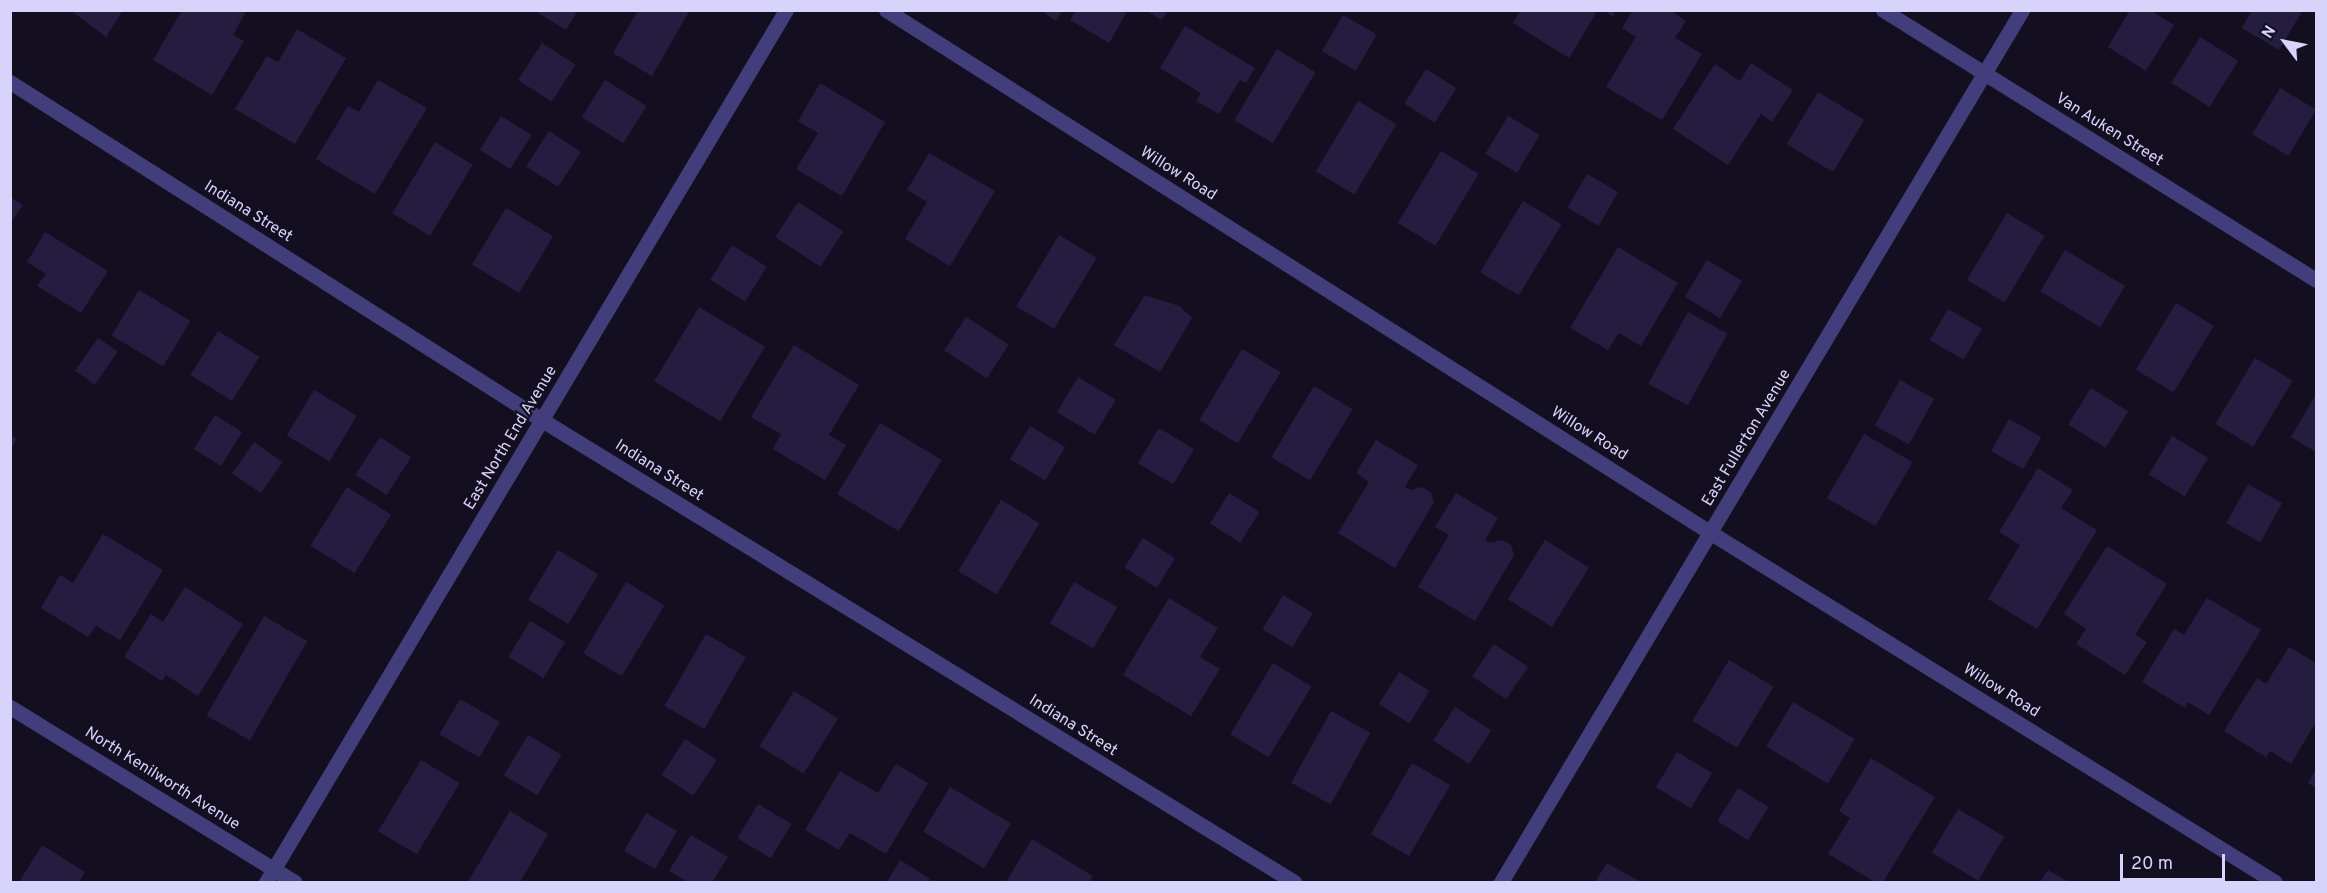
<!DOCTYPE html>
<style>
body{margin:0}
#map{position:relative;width:2327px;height:893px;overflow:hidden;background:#130f21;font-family:Overpass,sans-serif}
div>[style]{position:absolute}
.building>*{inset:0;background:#251d40;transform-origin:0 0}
.street>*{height:15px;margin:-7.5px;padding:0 7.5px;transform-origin:7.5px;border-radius:7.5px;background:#423e7b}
span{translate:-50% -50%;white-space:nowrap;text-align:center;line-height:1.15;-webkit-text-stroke:4.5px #130f21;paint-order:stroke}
.street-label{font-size:16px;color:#d8d3fb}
.frame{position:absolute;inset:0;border:12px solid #d8d3fb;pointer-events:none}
.north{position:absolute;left:2255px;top:12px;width:60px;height:60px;-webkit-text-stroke:4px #130f21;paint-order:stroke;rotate:302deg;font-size:16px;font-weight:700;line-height:24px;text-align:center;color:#d8d3fb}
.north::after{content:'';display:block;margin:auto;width:21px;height:27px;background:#d8d3fb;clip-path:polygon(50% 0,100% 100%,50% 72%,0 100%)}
.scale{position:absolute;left:2120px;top:854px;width:105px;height:27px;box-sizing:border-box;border:3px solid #d8d3fb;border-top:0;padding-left:8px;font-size:18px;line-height:21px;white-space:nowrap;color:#d8d3fb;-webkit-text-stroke:4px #130f21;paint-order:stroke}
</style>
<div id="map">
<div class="building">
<div style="clip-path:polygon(70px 10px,123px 10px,106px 37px)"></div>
<div style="clip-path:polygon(182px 10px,247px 10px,233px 35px,244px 41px,212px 95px,153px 60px)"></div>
<div style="clip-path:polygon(533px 10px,578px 10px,566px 30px)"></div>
<div style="clip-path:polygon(638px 10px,690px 10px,652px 76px,613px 53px)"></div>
<div style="clip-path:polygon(1040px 10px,1063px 10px,1056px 21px)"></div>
<div style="clip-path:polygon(1076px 10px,1128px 10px,1109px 43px,1070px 20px)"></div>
<div style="clip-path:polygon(1145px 10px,1168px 10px,1162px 20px)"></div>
<div style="clip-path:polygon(1521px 10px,1598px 10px,1569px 58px,1513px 23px)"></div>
<div style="clip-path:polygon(1603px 10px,1616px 10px,1613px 17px)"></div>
<div style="clip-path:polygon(1633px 10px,1670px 10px,1686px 21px,1675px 38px,1702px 54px,1662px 120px,1606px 87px,1636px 37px,1622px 28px)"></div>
<div style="clip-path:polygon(2130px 10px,2150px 10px,2174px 25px,2146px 71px,2108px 47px)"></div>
<div style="clip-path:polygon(2252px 10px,2303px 10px,2279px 50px,2242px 28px)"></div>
<div style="left:1343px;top:15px;width:39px;height:42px;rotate:30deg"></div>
<div style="clip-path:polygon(1185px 26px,1255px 68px,1246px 83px,1240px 80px,1219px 114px,1196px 101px,1201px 93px,1160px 68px)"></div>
<div style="clip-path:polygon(297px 29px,346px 58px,295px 144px,235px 109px,267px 56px,278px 62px)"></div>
<div style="left:2200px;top:37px;width:45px;height:54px;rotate:32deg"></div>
<div style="left:542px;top:43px;width:40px;height:44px;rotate:33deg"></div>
<div style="left:1277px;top:49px;width:45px;height:83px;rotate:31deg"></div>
<div style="clip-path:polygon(1751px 63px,1793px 90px,1772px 122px,1761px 114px,1728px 165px,1673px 129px,1715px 64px,1740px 81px)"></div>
<div style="left:1426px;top:69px;width:36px;height:41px;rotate:32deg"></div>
<div style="clip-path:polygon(378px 80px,427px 108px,375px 194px,316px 159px,348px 106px,359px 112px)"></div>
<div style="left:605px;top:80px;width:49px;height:44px;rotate:32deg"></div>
<div style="clip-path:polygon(820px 83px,885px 122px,842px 196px,796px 169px,818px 133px,798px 121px)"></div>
<div style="left:2280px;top:88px;width:42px;height:54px;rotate:31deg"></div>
<div style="left:1818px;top:92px;width:54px;height:61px;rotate:31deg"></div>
<div style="left:1358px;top:101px;width:45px;height:82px;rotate:31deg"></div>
<div style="left:501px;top:116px;width:36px;height:40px;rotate:32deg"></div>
<div style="left:1508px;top:116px;width:37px;height:44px;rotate:31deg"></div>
<div style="left:549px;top:131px;width:38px;height:42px;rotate:33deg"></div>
<div style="left:435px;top:142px;width:44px;height:83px;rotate:31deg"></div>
<div style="left:1441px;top:151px;width:44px;height:84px;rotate:31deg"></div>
<div style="clip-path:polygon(929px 153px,995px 191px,950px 266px,905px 239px,927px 202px,907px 190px)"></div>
<div style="left:1587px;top:174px;width:36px;height:39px;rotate:30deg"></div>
<div style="clip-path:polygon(10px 197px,23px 205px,10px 224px)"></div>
<div style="left:1523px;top:201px;width:45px;height:83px;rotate:31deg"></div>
<div style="left:798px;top:202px;width:54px;height:42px;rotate:33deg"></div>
<div style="left:506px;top:208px;width:55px;height:66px;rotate:31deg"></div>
<div style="left:2007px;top:213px;width:44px;height:78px;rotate:31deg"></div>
<div style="clip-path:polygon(45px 232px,108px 271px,81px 313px,37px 286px,46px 274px,27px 262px)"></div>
<div style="left:1059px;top:235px;width:44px;height:83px;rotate:31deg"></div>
<div style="left:732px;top:245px;width:41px;height:41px;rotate:32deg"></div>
<div style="clip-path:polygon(1618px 247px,1678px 283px,1641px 346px,1619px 333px,1608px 350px,1570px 328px)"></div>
<div style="left:2065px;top:250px;width:70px;height:48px;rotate:31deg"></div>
<div style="left:1707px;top:260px;width:41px;height:43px;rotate:31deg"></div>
<div style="left:139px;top:290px;width:60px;height:53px;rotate:31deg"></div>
<div style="clip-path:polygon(1145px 295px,1179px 306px,1192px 318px,1160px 372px,1114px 345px)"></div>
<div style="left:2176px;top:303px;width:44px;height:78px;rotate:31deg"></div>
<div style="left:699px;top:307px;width:77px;height:87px;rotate:31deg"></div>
<div style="left:1948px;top:309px;width:39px;height:36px;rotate:30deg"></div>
<div style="left:1688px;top:312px;width:45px;height:82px;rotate:29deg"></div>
<div style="left:966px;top:317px;width:51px;height:40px;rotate:33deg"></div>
<div style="left:218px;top:331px;width:49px;height:52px;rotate:32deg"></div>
<div style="left:98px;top:338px;width:24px;height:40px;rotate:35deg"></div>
<div style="clip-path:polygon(794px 345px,859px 385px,829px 435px,846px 445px,825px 480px,773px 449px,781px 434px,751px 417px)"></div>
<div style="left:1242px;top:349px;width:45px;height:83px;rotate:31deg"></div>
<div style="left:2255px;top:358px;width:44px;height:77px;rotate:31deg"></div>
<div style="left:1078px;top:377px;width:44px;height:41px;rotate:31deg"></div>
<div style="left:1900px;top:380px;width:39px;height:52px;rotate:29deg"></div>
<div style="left:1314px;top:386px;width:45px;height:83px;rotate:31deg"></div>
<div style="left:2091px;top:388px;width:44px;height:43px;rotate:32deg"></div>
<div style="left:314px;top:390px;width:50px;height:53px;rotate:31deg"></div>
<div style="clip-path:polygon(2316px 394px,2316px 452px,2291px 437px)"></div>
<div style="left:215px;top:415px;width:32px;height:40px;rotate:32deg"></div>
<div style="left:2009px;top:419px;width:37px;height:37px;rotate:29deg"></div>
<div style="left:880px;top:423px;width:72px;height:83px;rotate:31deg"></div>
<div style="left:1030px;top:426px;width:41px;height:39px;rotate:31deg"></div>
<div style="left:1159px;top:428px;width:41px;height:41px;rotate:31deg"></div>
<div style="left:1864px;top:434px;width:56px;height:74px;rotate:30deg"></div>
<div style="clip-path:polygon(10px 435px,17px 439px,10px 450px)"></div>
<div style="left:2172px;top:436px;width:42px;height:45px;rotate:31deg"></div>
<div style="left:380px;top:437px;width:37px;height:45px;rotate:33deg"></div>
<div style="clip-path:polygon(1376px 440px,1418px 465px,1405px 487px,1411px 490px,1422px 487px,1431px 493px,1434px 502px,1395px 568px,1338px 533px,1369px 482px,1356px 473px)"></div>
<div style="left:254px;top:442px;width:35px;height:38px;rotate:35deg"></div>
<div style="clip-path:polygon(2038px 468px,2073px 490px,2061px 508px,2097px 530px,2037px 629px,1988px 599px,2020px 545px,1999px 532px)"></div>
<div style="left:2248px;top:484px;width:39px;height:45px;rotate:29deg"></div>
<div style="left:347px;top:487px;width:52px;height:69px;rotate:32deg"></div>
<div style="left:1229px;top:493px;width:36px;height:36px;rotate:32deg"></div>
<div style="clip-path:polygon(1456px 493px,1498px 518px,1485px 540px,1490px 543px,1502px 540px,1511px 545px,1514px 555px,1475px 621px,1418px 587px,1449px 535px,1435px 527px)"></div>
<div style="left:1001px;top:500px;width:45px;height:83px;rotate:31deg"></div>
<div style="clip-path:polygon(103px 534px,163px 570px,120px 640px,96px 626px,88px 637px,41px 608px,60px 575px,73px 583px)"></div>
<div style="left:1143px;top:538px;width:38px;height:35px;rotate:32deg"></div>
<div style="left:1545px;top:540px;width:52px;height:70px;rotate:32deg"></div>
<div style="clip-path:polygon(2107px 546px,2167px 584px,2135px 635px,2147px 642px,2125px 675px,2076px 644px,2086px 629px,2064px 614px)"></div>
<div style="left:558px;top:550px;width:47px;height:58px;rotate:31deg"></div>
<div style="left:626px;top:582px;width:45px;height:83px;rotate:31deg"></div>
<div style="left:1074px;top:582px;width:50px;height:48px;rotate:30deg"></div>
<div style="clip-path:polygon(185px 587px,243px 624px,198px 696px,166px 675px,162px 681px,124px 657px,151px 614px,163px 622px)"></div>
<div style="left:1283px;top:595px;width:35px;height:40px;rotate:31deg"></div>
<div style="clip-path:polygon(1169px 598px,1218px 628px,1200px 657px,1220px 669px,1191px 716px,1123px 675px)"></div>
<div style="clip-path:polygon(2207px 598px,2261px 630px,2209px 715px,2188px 702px,2185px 708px,2142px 682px,2174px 629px,2184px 635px)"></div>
<div style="left:264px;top:616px;width:50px;height:115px;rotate:30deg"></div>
<div style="left:530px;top:621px;width:41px;height:42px;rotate:31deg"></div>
<div style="left:706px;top:634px;width:46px;height:83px;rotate:30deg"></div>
<div style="left:1494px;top:644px;width:41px;height:39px;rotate:34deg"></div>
<div style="clip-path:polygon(2289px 647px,2316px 663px,2316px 722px,2291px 764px,2270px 751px,2266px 757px,2224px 731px,2257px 678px,2266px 684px)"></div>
<div style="left:1729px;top:660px;width:52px;height:71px;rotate:31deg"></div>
<div style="left:1273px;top:663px;width:45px;height:83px;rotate:31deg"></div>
<div style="left:1399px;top:672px;width:36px;height:38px;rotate:32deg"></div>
<div style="left:794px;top:691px;width:52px;height:65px;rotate:32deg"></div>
<div style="left:460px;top:699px;width:46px;height:41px;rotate:30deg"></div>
<div style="left:1793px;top:702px;width:72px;height:52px;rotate:31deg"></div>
<div style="left:1455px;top:707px;width:43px;height:40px;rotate:33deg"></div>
<div style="left:1331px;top:711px;width:45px;height:82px;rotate:29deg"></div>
<div style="left:528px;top:735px;width:39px;height:47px;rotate:31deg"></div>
<div style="left:685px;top:739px;width:38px;height:43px;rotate:33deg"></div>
<div style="left:1677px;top:752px;width:41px;height:41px;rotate:31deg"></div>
<div style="clip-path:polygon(1871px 758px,1935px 797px,1883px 882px,1875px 882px,1828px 854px,1850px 818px,1839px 811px)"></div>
<div style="left:421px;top:760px;width:45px;height:83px;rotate:31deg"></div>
<div style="left:1412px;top:763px;width:44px;height:82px;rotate:30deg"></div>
<div style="clip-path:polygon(896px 764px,928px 783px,886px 854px,850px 833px,839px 850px,805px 830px,840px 771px,878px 793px)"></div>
<div style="clip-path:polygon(2316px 769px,2316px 788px,2308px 783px)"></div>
<div style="left:950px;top:787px;width:71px;height:52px;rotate:31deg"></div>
<div style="left:1738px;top:788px;width:36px;height:39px;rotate:32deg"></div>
<div style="left:758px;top:804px;width:39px;height:40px;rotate:31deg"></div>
<div style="left:1958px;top:809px;width:54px;height:51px;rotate:31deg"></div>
<div style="clip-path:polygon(510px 811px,548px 834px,520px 882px,468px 882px)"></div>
<div style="left:646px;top:813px;width:36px;height:44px;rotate:30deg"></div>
<div style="clip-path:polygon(691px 835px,728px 857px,712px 882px,688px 882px,669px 871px)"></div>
<div style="clip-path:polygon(1032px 839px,1093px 876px,1089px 882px,1006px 882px)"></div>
<div style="clip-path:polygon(42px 845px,85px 872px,79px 882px,19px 882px)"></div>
<div style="clip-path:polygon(900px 860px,930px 879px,928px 882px,887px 882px)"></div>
<div style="clip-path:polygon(1607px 863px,1641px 882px,1595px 882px)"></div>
<div style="clip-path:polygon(2048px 870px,2069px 882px,2040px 882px)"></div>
</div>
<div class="street">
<div style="left:886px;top:10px;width:977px;rotate:32.37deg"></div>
<div style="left:1711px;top:533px;width:663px;rotate:31.75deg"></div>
<div style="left:1883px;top:10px;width:510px;rotate:31.95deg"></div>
<div style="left:10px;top:82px;width:630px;rotate:32.43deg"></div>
<div style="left:542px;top:420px;width:883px;rotate:31.56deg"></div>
<div style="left:10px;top:707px;width:334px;rotate:31.6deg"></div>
<div style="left:266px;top:882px;width:1015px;rotate:-59.19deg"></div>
<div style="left:1501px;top:882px;width:1016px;rotate:-59.14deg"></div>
</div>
<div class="street-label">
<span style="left:2109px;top:130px;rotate:32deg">Van Auken Street</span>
<span style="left:1178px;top:174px;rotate:32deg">Willow Road</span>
<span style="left:248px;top:212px;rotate:32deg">Indiana Street</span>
<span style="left:1589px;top:434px;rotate:32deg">Willow Road</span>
<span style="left:511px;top:438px;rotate:-59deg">East North End Avenue</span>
<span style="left:1747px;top:438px;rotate:-59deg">East Fullerton Avenue</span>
<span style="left:659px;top:471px;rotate:32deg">Indiana Street</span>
<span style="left:2001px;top:691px;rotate:32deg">Willow Road</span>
<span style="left:1073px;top:726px;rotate:32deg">Indiana Street</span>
<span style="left:162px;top:779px;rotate:32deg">North Kenilworth Avenue</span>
</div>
<div class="frame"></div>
<div class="north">N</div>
<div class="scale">20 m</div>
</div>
